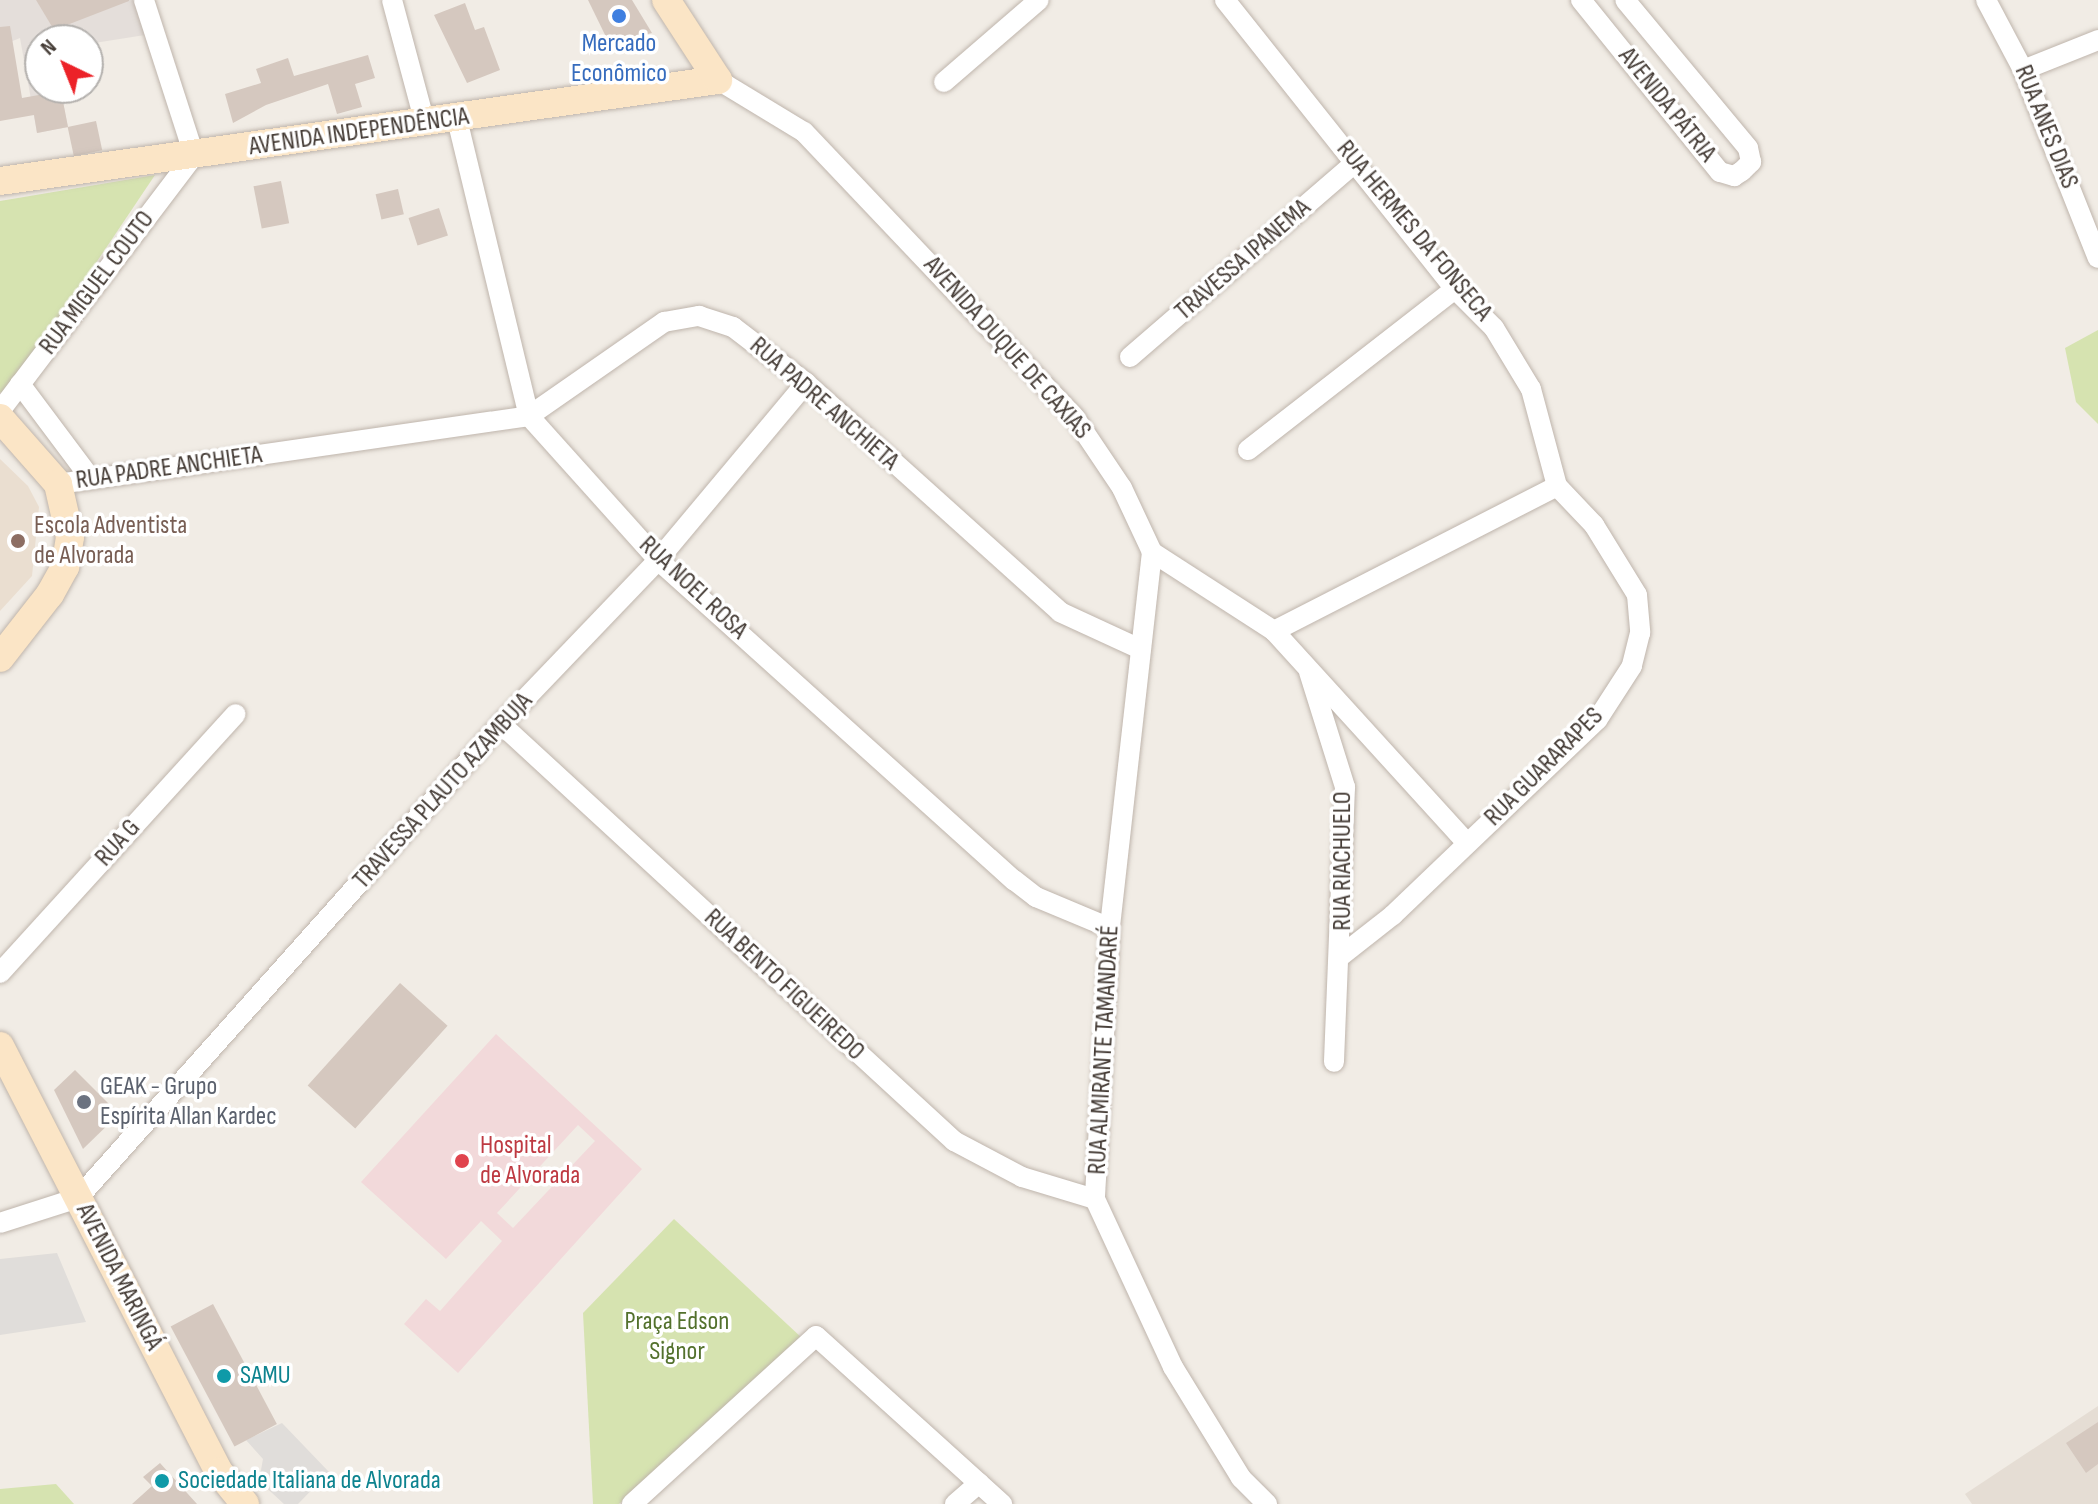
<!DOCTYPE html>
<meta charset="utf-8">
<style>
body{margin:0}
#map{position:relative;width:2098px;height:1504px;overflow:hidden;background:#f1ece5;font-family:"Sofia Sans Condensed",sans-serif}
div>[style]{position:absolute}
.residential>*{inset:0;background:#e5ddd4}
.industrial>*{inset:0;background:#e4deda}
.education>*{inset:0;background:#eaded0}
.medical>*{inset:0;background:#f2d9da}
.green>*{inset:0;background:#d6e3b0}
.parking>*{inset:0;background:#e0ddda}
.building>*{inset:0;background:#d5c8bf;transform-origin:0 0}
.roads{filter:drop-shadow(0 0 2px #bfb5ac) drop-shadow(0 0 2px #bfb5ac)}
.street>*{height:20px;margin:-10px;padding:0 10px;transform-origin:10px;border-radius:10px;background:#fff}
.secondary>*{height:28px;margin:-14px;padding:0 14px;transform-origin:14px;border-radius:14px;background:#fbe5c6}
.dots>*{width:22px;height:22px;translate:-50% -50%;box-sizing:border-box;border:4px solid #fff;border-radius:50%}
span{translate:-50% -50%;white-space:nowrap;text-align:center;line-height:1.15;-webkit-text-stroke:7px #fff;paint-order:stroke}
.shop-label{font-size:26px;color:#366cbe}
.street-label{font-size:26px;color:#443b35}
.education-label{font-size:26px;color:#785e54}
.left{translate:0 -50%;text-align:left}
.worship-label{font-size:26px;color:#5b616d}
.health-label{font-size:26px;color:#be3a42}
.park-label{font-size:26px;color:#53712d}
.culture-label{font-size:26px;color:#0d838f}
.north{position:absolute;left:24px;top:24px;width:80px;height:80px;box-sizing:border-box;background:#fff;border:2px solid #b4b1ae;border-radius:50%;rotate:317deg;font-size:22px;font-weight:700;line-height:32px;text-align:center;color:#443b35}
.north::after{content:'';display:block;margin:auto;width:28px;height:36px;background:#ec2228;clip-path:polygon(50% 0,100% 100%,50% 72%,0 100%)}
</style>
<div id="map">
<div class="residential">
<div style="clip-path:polygon(2098px 1406px,2098px 1504px,1972px 1504px,1965px 1494px)"></div>
</div>
<div class="industrial">
<div style="clip-path:polygon(0 0,136px 0,145px 35px,88px 44px,88px 40px,40px 40px,40px 88px,60px 88px,68px 127px,37px 133px,20px 38px,0 46px)"></div>
</div>
<div class="education">
<div style="clip-path:polygon(0 459px,28px 486px,39px 507px,32px 576px,0 611px)"></div>
</div>
<div class="medical">
<div style="clip-path:polygon(evenodd,496px 1034px,642px 1169px,458px 1373px,404px 1324px,426px 1299px,440px 1311px,502px 1241px,481px 1221px,446px 1259px,361px 1182px,496px 1034px,578px 1125px,595px 1141px,513px 1228px,497px 1213px,578px 1125px)"></div>
</div>
<div class="green">
<div style="clip-path:polygon(155px 175px,6px 397px,0 392px,0 201px)"></div>
<div style="clip-path:polygon(2098px 330px,2098px 424px,2076px 402px,2065px 348px)"></div>
<div style="clip-path:polygon(674px 1219px,802px 1338px,619px 1504px,593px 1504px,583px 1313px)"></div>
<div style="clip-path:polygon(56px 1484px,74px 1504px,0 1504px,0 1489px)"></div>
</div>
<div class="parking">
<div style="clip-path:polygon(57px 1253px,86px 1322px,0 1335px,0 1259px)"></div>
<div style="clip-path:polygon(282px 1423px,329px 1472px,298px 1504px,284px 1504px,259px 1481px,263px 1459px,246px 1440px)"></div>
</div>
<div class="building">
<div style="clip-path:polygon(36px 0,129px 0,129px 1px,54px 30px)"></div>
<div style="clip-path:polygon(588px 0,632px 0,652px 33px,609px 43px)"></div>
<div style="clip-path:polygon(465px 3px,475px 30px,484px 27px,500px 70px,467px 83px,434px 15px)"></div>
<div style="clip-path:polygon(10px 26px,22px 98px,61px 91px,68px 127px,37px 133px,34px 115px,0 121px,0 27px)"></div>
<div style="clip-path:polygon(368px 55px,375px 78px,355px 84px,362px 107px,337px 114px,328px 84px,266px 105px,233px 123px,225px 94px,261px 83px,256px 69px,288px 58px,294px 76px)"></div>
<div style="left:96px;top:121px;width:30px;height:29px;rotate:78deg"></div>
<div style="left:281px;top:181px;width:43px;height:28px;rotate:79deg"></div>
<div style="left:398px;top:189px;width:26px;height:23px;rotate:77deg"></div>
<div style="left:439px;top:208px;width:29px;height:32px;rotate:72deg"></div>
<div style="left:400px;top:983px;width:64px;height:138px;rotate:42deg"></div>
<div style="clip-path:polygon(75px 1070px,119px 1114px,83px 1149px,54px 1090px)"></div>
<div style="left:213px;top:1304px;width:136px;height:48px;rotate:62deg"></div>
<div style="clip-path:polygon(2098px 1422px,2098px 1464px,2086px 1473px,2066px 1443px)"></div>
<div style="clip-path:polygon(160px 1463px,197px 1504px,132px 1504px,152px 1486px,143px 1477px)"></div>
</div>
<div class="roads">
<div class="street">
<div style="left:392px;top:0;width:127px;rotate:75deg"></div>
<div style="left:1225px;top:0;width:369px;rotate:51.5deg"></div>
<div style="left:1455px;top:289px;width:55px;rotate:45deg"></div>
<div style="left:1494px;top:328px;width:71px;rotate:58.8deg"></div>
<div style="left:1531px;top:389px;width:100px;rotate:75deg"></div>
<div style="left:1581px;top:0;width:221px;rotate:51.1deg"></div>
<div style="left:1720px;top:172px;width:15px;rotate:16deg"></div>
<div style="left:1734px;top:176px;width:9px;rotate:-32deg"></div>
<div style="left:1742px;top:171px;width:13px;rotate:-45deg"></div>
<div style="left:1751px;top:162px;width:14px;rotate:-102deg"></div>
<div style="left:1748px;top:148px;width:192px;rotate:-129.7deg"></div>
<div style="left:1986px;top:0;width:79px;rotate:62.1deg"></div>
<div style="left:2023px;top:70px;width:202px;rotate:68.3deg"></div>
<div style="left:2023px;top:70px;width:81px;rotate:-21.8deg"></div>
<div style="left:718px;top:80px;width:100px;rotate:31.2deg"></div>
<div style="left:804px;top:132px;width:394px;rotate:46.5deg"></div>
<div style="left:1075px;top:418px;width:84px;rotate:56.1deg"></div>
<div style="left:1122px;top:488px;width:71px;rotate:64.9deg"></div>
<div style="left:1152px;top:552px;width:145px;rotate:32.9deg"></div>
<div style="left:1274px;top:631px;width:287px;rotate:47.7deg"></div>
<div style="left:944px;top:82px;width:125px;rotate:-40.8deg"></div>
<div style="left:457px;top:119px;width:306px;rotate:76.4deg"></div>
<div style="left:529px;top:416px;width:193px;rotate:48.1deg"></div>
<div style="left:658px;top:560px;width:479px;rotate:42deg"></div>
<div style="left:1014px;top:880px;width:28px;rotate:38deg"></div>
<div style="left:1036px;top:897px;width:80px;rotate:22.7deg"></div>
<div style="left:1130px;top:357px;width:298px;rotate:-40.8deg"></div>
<div style="left:20px;top:384px;width:119px;rotate:53.2deg"></div>
<div style="left:0;top:411px;width:321px;rotate:-52.8deg"></div>
<div style="left:194px;top:155px;width:163px;rotate:-107.9deg"></div>
<div style="left:1248px;top:450px;width:262px;rotate:-37.9deg"></div>
<div style="left:58px;top:484px;width:476px;rotate:-8.2deg"></div>
<div style="left:529px;top:416px;width:165px;rotate:-34.8deg"></div>
<div style="left:664px;top:322px;width:36px;rotate:-10deg"></div>
<div style="left:699px;top:316px;width:36px;rotate:18deg"></div>
<div style="left:733px;top:327px;width:92px;rotate:37.5deg"></div>
<div style="left:806px;top:383px;width:342px;rotate:42deg"></div>
<div style="left:1060px;top:612px;width:86px;rotate:24.8deg"></div>
<div style="left:1152px;top:552px;width:378px;rotate:96.4deg"></div>
<div style="left:1110px;top:928px;width:271px;rotate:93.2deg"></div>
<div style="left:1095px;top:1199px;width:185px;rotate:65.1deg"></div>
<div style="left:1173px;top:1367px;width:130px;rotate:58.5deg"></div>
<div style="left:1241px;top:1478px;width:37px;rotate:45deg"></div>
<div style="left:1274px;top:631px;width:318px;rotate:-27.1deg"></div>
<div style="left:1557px;top:486px;width:54px;rotate:46.5deg"></div>
<div style="left:1594px;top:525px;width:82px;rotate:58.4deg"></div>
<div style="left:1637px;top:595px;width:38px;rotate:85deg"></div>
<div style="left:1640px;top:633px;width:34px;rotate:104deg"></div>
<div style="left:1632px;top:666px;width:64px;rotate:122.9deg"></div>
<div style="left:1597px;top:720px;width:282px;rotate:136.3deg"></div>
<div style="left:1393px;top:915px;width:65px;rotate:141.9deg"></div>
<div style="left:1309px;top:672px;width:121px;rotate:72.6deg"></div>
<div style="left:1345px;top:787px;width:275px;rotate:92.3deg"></div>
<div style="left:501px;top:724px;width:616px;rotate:42.63deg"></div>
<div style="left:954px;top:1141px;width:77px;rotate:27.9deg"></div>
<div style="left:1022px;top:1177px;width:76px;rotate:16.8deg"></div>
<div style="left:0;top:973px;width:350px;rotate:-47.7deg"></div>
<div style="left:0;top:1223px;width:82px;rotate:-17.8deg"></div>
<div style="left:78px;top:1198px;width:635px;rotate:-48.25deg"></div>
<div style="left:501px;top:724px;width:227px;rotate:-46.2deg"></div>
<div style="left:658px;top:560px;width:231px;rotate:-50.1deg"></div>
<div style="left:632px;top:1504px;width:249px;rotate:-42.4deg"></div>
<div style="left:816px;top:1336px;width:251px;rotate:42.1deg"></div>
<div style="left:955px;top:1504px;width:32px;rotate:-41deg"></div>
</div>
<div class="secondary">
<div style="left:0;top:181px;width:725px;rotate:-8.01deg"></div>
<div style="left:718px;top:80px;width:95px;rotate:-123deg"></div>
<div style="left:0;top:418px;width:88px;rotate:48.7deg"></div>
<div style="left:58px;top:484px;width:54px;rotate:77.2deg"></div>
<div style="left:70px;top:537px;width:30px;rotate:99deg"></div>
<div style="left:65px;top:567px;width:31px;rotate:119deg"></div>
<div style="left:50px;top:594px;width:81px;rotate:128deg"></div>
<div style="left:0;top:1046px;width:479px;rotate:62.8deg"></div>
<div style="left:219px;top:1472px;width:41px;rotate:50.9deg"></div>
</div>
</div>
<div class="dots">
<div style="left:619px;top:16px;background:#3f7fe0"></div>
<div style="left:18px;top:541px;background:#8d6e63"></div>
<div style="left:84px;top:1102px;background:#6b7280"></div>
<div style="left:462px;top:1161px;background:#e0444e"></div>
<div style="left:224px;top:1376px;background:#0f9aa8"></div>
<div style="left:162px;top:1481px;background:#0f9aa8"></div>
</div>
<div class="shop-label">
<span style="left:619px;top:59px">Mercado<br>Econômico</span>
</div>
<div class="street-label">
<span style="left:1667px;top:105px;rotate:51deg">AVENIDA PÁTRIA</span>
<span style="left:2046px;top:127px;rotate:68deg">RUA ANES DIAS</span>
<span style="left:359px;top:132px;rotate:-8deg">AVENIDA INDEPENDÊNCIA</span>
<span style="left:1414px;top:231px;rotate:50deg">RUA HERMES DA FONSECA</span>
<span style="left:1243px;top:260px;rotate:-41deg">TRAVESSA IPANEMA</span>
<span style="left:97px;top:283px;rotate:-53deg">RUA MIGUEL COUTO</span>
<span style="left:1007px;top:348px;rotate:48deg">AVENIDA DUQUE DE CAXIAS</span>
<span style="left:824px;top:404px;rotate:41deg">RUA PADRE ANCHIETA</span>
<span style="left:169px;top:468px;rotate:-8deg">RUA PADRE ANCHIETA</span>
<span style="left:693px;top:588px;rotate:43deg">RUA NOEL ROSA</span>
<span style="left:1544px;top:767px;rotate:-45deg">RUA GUARARAPES</span>
<span style="left:443px;top:791px;rotate:-48deg">TRAVESSA PLAUTO AZAMBUJA</span>
<span style="left:118px;top:843px;rotate:-48deg">RUA G</span>
<span style="left:1343px;top:861px;rotate:-90deg">RUA RIACHUELO</span>
<span style="left:784px;top:985px;rotate:43deg">RUA BENTO FIGUEIREDO</span>
<span style="left:1104px;top:1050px;rotate:-87deg">RUA ALMIRANTE TAMANDARÉ</span>
<span style="left:119px;top:1277px;rotate:63deg">AVENIDA MARINGÁ</span>
</div>
<div class="education-label">
<span class="left" style="left:34px;top:541px">Escola Adventista<br>de Alvorada</span>
</div>
<div class="worship-label">
<span class="left" style="left:100px;top:1102px">GEAK - Grupo<br>Espírita Allan Kardec</span>
</div>
<div class="health-label">
<span class="left" style="left:480px;top:1161px">Hospital<br>de Alvorada</span>
</div>
<div class="park-label">
<span style="left:677px;top:1337px">Praça Edson<br>Signor</span>
</div>
<div class="culture-label">
<span class="left" style="left:240px;top:1376px">SAMU</span>
<span class="left" style="left:178px;top:1481px">Sociedade Italiana de Alvorada</span>
</div>
<div class="north">N</div>
</div>
